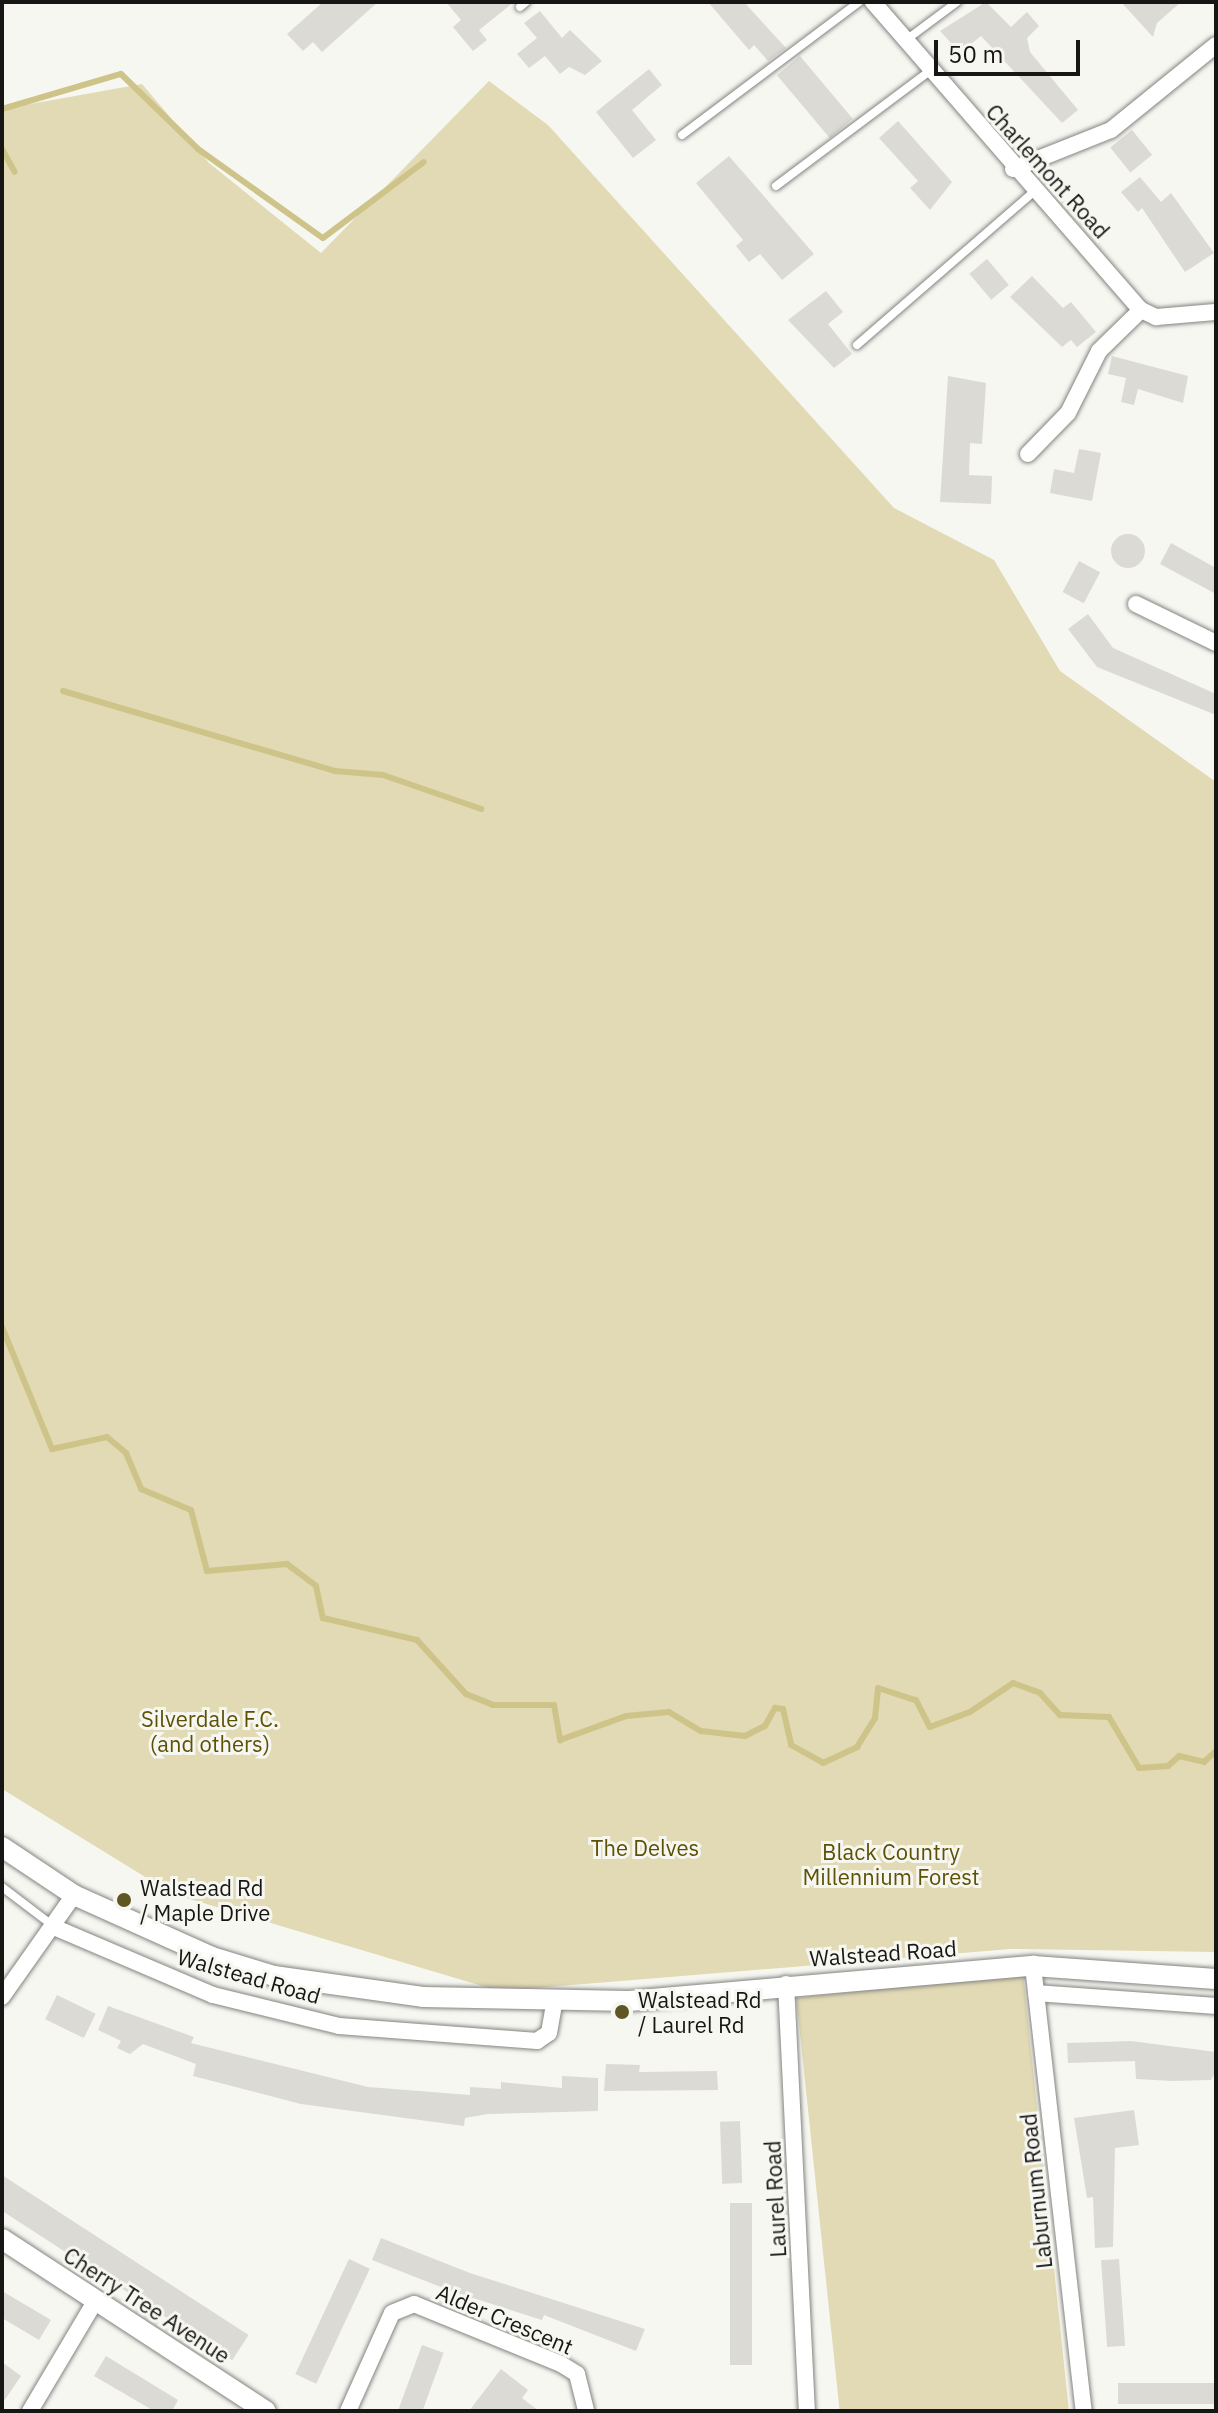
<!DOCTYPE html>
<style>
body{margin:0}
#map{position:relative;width:1218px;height:2413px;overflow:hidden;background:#f7f7f2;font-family:"IBM Plex Sans",sans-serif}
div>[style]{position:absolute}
.green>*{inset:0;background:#e1dab4;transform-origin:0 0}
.stream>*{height:6px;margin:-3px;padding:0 3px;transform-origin:3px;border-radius:3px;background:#cec388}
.building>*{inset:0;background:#dbdad5;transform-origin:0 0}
.round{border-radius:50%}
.roads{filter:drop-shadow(0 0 2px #848480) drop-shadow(0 0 2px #848480)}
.service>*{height:8px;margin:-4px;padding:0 4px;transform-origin:4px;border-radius:4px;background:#fff}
.minor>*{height:16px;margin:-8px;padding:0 8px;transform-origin:8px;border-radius:8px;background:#fff}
.tertiary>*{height:20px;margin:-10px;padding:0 10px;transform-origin:10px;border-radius:10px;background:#fff}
.dots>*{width:22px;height:22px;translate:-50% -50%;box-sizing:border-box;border:4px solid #f7f7f2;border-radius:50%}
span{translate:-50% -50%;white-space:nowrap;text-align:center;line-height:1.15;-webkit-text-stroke:6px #f7f7f2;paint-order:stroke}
.street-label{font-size:22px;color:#171615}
.park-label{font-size:22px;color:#5d5106}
.poi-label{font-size:22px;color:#171615}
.left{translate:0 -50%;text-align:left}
.frame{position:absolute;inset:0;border:4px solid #171615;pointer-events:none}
.scale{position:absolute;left:934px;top:40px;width:146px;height:36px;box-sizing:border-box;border:4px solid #171615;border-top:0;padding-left:10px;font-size:24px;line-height:28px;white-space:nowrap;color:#171615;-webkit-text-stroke:6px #f7f7f2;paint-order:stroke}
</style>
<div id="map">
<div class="green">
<div style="clip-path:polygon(489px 81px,548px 125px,894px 508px,994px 560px,1060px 671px,1216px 782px,1216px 1952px,1011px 1949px,499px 1991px,173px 1894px,2px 1789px,2px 109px,142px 84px,209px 163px,321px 253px)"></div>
<div style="left:1023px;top:1974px;width:440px;height:228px;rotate:84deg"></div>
</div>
<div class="stream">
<div style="left:2px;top:109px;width:124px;rotate:-16.4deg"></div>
<div style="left:121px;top:74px;width:107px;rotate:44.2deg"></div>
<div style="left:198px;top:149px;width:153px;rotate:35.5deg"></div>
<div style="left:323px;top:238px;width:126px;rotate:-37deg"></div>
<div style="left:2px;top:149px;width:26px;rotate:61deg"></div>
<div style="left:63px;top:691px;width:284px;rotate:16.4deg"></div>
<div style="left:335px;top:771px;width:48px;rotate:4.8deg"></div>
<div style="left:383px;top:775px;width:104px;rotate:19.1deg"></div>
<div style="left:2px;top:1327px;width:132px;rotate:67.7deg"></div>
<div style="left:52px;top:1449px;width:56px;rotate:-12.3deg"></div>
<div style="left:107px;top:1437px;width:25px;rotate:40deg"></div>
<div style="left:126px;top:1453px;width:39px;rotate:67deg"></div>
<div style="left:141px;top:1489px;width:54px;rotate:22.8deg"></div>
<div style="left:191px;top:1510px;width:63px;rotate:75.3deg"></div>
<div style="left:207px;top:1571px;width:80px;rotate:-5deg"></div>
<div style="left:287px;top:1564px;width:36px;rotate:37deg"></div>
<div style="left:316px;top:1586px;width:33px;rotate:78deg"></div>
<div style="left:323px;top:1618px;width:97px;rotate:13.2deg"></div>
<div style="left:417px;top:1640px;width:73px;rotate:47.8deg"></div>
<div style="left:466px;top:1694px;width:29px;rotate:22deg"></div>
<div style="left:493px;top:1705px;width:61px"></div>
<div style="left:554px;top:1705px;width:36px;rotate:80deg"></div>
<div style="left:560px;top:1740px;width:70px;rotate:-20deg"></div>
<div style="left:626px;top:1716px;width:43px;rotate:-5.3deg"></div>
<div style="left:669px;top:1712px;width:37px;rotate:31deg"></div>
<div style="left:701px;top:1731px;width:44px;rotate:6.5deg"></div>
<div style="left:745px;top:1736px;width:22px;rotate:-27deg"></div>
<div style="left:765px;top:1726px;width:21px;rotate:-61deg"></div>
<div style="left:775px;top:1708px;width:8px;rotate:7deg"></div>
<div style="left:783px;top:1709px;width:37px;rotate:77deg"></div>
<div style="left:791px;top:1745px;width:37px;rotate:29deg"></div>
<div style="left:823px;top:1763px;width:38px;rotate:-25deg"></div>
<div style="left:857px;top:1747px;width:34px;rotate:-58deg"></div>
<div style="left:875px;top:1718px;width:30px;rotate:-84deg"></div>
<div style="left:878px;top:1688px;width:40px;rotate:18deg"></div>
<div style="left:916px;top:1700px;width:30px;rotate:63deg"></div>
<div style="left:930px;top:1727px;width:43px;rotate:-20.6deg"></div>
<div style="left:970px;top:1712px;width:52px;rotate:-34deg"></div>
<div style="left:1013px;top:1683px;width:29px;rotate:20deg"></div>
<div style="left:1040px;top:1693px;width:30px;rotate:48deg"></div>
<div style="left:1060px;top:1715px;width:49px;rotate:2.3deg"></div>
<div style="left:1109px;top:1717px;width:59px;rotate:59.5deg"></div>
<div style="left:1139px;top:1768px;width:29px;rotate:-4deg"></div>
<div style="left:1168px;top:1766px;width:15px;rotate:-42deg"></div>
<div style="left:1179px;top:1756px;width:26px;rotate:13deg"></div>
<div style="left:1204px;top:1762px;width:16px;rotate:-43deg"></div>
</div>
<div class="building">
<div style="clip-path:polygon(323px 2px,378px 2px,322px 52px,313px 42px,303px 51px,287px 34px)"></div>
<div style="clip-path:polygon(446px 2px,514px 2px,479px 30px,487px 40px,473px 51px,453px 27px,461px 20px)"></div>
<div style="clip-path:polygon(708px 2px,744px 2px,786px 48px,768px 61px,754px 45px,749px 50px)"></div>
<div style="clip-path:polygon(986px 2px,1011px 27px,1027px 12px,1039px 26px,1027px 38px,1030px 52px,1078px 110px,1062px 123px,981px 36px,960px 53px,940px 31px)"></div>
<div style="clip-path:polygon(1121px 2px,1181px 2px,1157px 23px,1153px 37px)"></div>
<div style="clip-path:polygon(540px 11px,562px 38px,570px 30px,602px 61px,585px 75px,569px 67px,560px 74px,545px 56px,529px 68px,517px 54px,537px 38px,524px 23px)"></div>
<div style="left:800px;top:56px;width:82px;height:30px;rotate:50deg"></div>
<div style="clip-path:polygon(649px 69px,662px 85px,632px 110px,656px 140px,633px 158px,596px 112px)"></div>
<div style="clip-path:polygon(898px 121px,952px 182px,930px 210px,910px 188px,918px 181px,879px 138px)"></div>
<div style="left:1132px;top:130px;width:32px;height:28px;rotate:51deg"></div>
<div style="clip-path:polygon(729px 156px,814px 254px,782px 280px,760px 254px,749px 262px,736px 246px,743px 240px,696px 183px)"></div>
<div style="clip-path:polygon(1140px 177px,1161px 202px,1171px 193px,1214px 253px,1185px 272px,1142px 208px,1138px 212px,1121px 192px)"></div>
<div style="left:987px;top:259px;width:34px;height:23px;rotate:50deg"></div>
<div style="clip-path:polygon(1032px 276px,1063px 308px,1071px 302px,1096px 332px,1077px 347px,1071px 340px,1062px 347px,1010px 297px)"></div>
<div style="clip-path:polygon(826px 291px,843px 312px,828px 324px,852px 354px,834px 368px,788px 320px)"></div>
<div style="clip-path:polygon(1112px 356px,1188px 376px,1183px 403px,1138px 389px,1134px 405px,1121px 402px,1126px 378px,1108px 374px)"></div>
<div style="clip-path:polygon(948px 376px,986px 383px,982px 444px,970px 443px,969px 475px,992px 476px,991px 504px,940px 502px)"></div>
<div style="clip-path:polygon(1079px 449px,1101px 453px,1092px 501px,1050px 493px,1054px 469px,1074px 473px)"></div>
<div class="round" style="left:1111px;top:534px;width:34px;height:34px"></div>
<div style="clip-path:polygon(1171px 543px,1216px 568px,1216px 594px,1160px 564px)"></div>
<div style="left:1079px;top:561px;width:24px;height:35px;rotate:28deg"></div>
<div style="clip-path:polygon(1088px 614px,1113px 648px,1216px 694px,1216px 715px,1097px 667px,1068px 629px)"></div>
<div style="left:57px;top:1995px;width:43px;height:27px;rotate:26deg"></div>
<div style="clip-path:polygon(108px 2006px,194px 2037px,191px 2043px,368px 2087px,470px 2095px,470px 2087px,501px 2089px,501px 2082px,562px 2088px,562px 2076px,598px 2078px,598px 2111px,488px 2114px,465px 2118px,464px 2126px,301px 2104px,193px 2076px,196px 2064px,143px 2044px,130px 2054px,117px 2048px,121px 2041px,98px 2030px)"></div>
<div style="clip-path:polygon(1131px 2041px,1216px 2052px,1216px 2071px,1211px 2080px,1172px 2081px,1136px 2079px,1135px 2061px,1068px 2063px,1067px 2043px)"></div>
<div style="clip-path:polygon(606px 2064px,640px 2065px,639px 2072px,717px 2071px,718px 2090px,604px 2091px)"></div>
<div style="clip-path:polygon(1134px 2110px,1139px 2145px,1115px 2148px,1113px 2247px,1095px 2248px,1093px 2197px,1087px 2198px,1074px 2118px)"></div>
<div style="left:740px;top:2121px;width:62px;height:20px;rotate:88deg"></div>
<div style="left:2px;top:2175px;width:294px;height:30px;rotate:33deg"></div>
<div style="left:730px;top:2203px;width:22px;height:162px"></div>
<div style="clip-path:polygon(381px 2238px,470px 2273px,645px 2329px,636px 2351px,544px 2315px,542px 2320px,451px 2291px,372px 2260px)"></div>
<div style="left:349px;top:2259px;width:23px;height:127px;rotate:25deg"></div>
<div style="left:1119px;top:2259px;width:87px;height:18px;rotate:86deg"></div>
<div style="clip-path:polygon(2px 2291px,51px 2320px,39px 2340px,2px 2318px)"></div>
<div style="left:422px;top:2345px;width:23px;height:70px;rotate:20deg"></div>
<div style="clip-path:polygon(106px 2356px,178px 2400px,172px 2411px,154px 2411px,94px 2376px)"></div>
<div style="clip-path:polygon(2px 2362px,21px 2376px,2px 2404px)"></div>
<div style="clip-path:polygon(501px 2369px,528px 2390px,522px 2398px,539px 2411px,469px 2411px)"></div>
<div style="left:1216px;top:2383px;width:21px;height:98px;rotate:90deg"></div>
</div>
<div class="roads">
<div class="service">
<div style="left:520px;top:7px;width:8px;rotate:-40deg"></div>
<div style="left:906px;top:40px;width:64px;rotate:-36.7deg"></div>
<div style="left:682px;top:135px;width:221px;rotate:-36.9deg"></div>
<div style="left:776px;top:186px;width:194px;rotate:-36.8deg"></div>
<div style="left:857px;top:345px;width:237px;rotate:-40.9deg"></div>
<div style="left:2px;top:1887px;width:63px;rotate:37.2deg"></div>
</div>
<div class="minor">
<div style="left:873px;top:2px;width:408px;rotate:49deg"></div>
<div style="left:1141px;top:310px;width:17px;rotate:25deg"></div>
<div style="left:1156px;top:317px;width:60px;rotate:-4.8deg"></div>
<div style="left:1013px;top:169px;width:105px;rotate:-21.7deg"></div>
<div style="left:1111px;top:130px;width:135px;rotate:-39deg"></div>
<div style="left:1028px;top:454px;width:57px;rotate:-45.7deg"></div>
<div style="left:1068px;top:413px;width:69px;rotate:-63.4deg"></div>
<div style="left:1099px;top:351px;width:59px;rotate:-44.3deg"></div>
<div style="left:1136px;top:604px;width:89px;rotate:26deg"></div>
<div style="left:56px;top:1928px;width:171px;rotate:23.1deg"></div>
<div style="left:213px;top:1995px;width:130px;rotate:13.8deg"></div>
<div style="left:339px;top:2026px;width:199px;rotate:4.3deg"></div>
<div style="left:537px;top:2041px;width:14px;rotate:-34deg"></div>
<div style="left:549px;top:2033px;width:29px;rotate:-80deg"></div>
<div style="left:1033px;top:1966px;width:448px;rotate:83.5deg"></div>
<div style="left:786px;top:1984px;width:428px;rotate:87.2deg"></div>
<div style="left:1036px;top:1993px;width:180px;rotate:4.1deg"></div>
<div style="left:2px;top:1997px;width:125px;rotate:-54.8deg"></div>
<div style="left:30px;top:2411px;width:129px;rotate:-59.3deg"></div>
<div style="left:348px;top:2411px;width:107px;rotate:-65.8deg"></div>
<div style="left:392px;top:2313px;width:24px;rotate:-22deg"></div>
<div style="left:414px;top:2304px;width:159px;rotate:22.2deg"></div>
<div style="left:561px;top:2364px;width:19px;rotate:32deg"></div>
<div style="left:577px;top:2374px;width:38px;rotate:76deg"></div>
</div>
<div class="tertiary">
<div style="left:2px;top:1847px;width:87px;rotate:33.7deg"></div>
<div style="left:74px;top:1895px;width:151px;rotate:24.2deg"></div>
<div style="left:212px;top:1957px;width:65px;rotate:17deg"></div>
<div style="left:274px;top:1976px;width:150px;rotate:8deg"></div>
<div style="left:423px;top:1997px;width:206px;rotate:1.1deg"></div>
<div style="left:629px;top:2001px;width:406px;rotate:-5deg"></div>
<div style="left:1033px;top:1966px;width:183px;rotate:4.1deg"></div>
<div style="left:2px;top:2239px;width:315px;rotate:33.1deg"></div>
</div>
</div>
<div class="dots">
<div style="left:124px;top:1900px;background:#605623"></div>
<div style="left:622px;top:2012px;background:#605623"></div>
</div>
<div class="street-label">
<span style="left:1048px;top:171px;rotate:48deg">Charlemont Road</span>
<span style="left:883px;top:1953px;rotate:-4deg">Walstead Road</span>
<span style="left:249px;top:1976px;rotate:16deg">Walstead Road</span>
<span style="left:1036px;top:2191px;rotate:-96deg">Laburnum Road</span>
<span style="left:775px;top:2199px;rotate:-93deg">Laurel Road</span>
<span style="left:147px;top:2305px;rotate:33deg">Cherry Tree Avenue</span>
<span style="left:505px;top:2319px;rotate:23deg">Alder Crescent</span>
</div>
<div class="park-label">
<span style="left:210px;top:1731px">Silverdale F.C.<br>(and others)</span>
<span style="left:645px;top:1848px">The Delves</span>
<span style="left:891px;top:1864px">Black Country<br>Millennium Forest</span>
</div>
<div class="poi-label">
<span class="left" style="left:140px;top:1900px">Walstead Rd<br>/ Maple Drive</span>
<span class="left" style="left:638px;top:2012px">Walstead Rd<br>/ Laurel Rd</span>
</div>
<div class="frame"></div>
<div class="scale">50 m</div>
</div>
